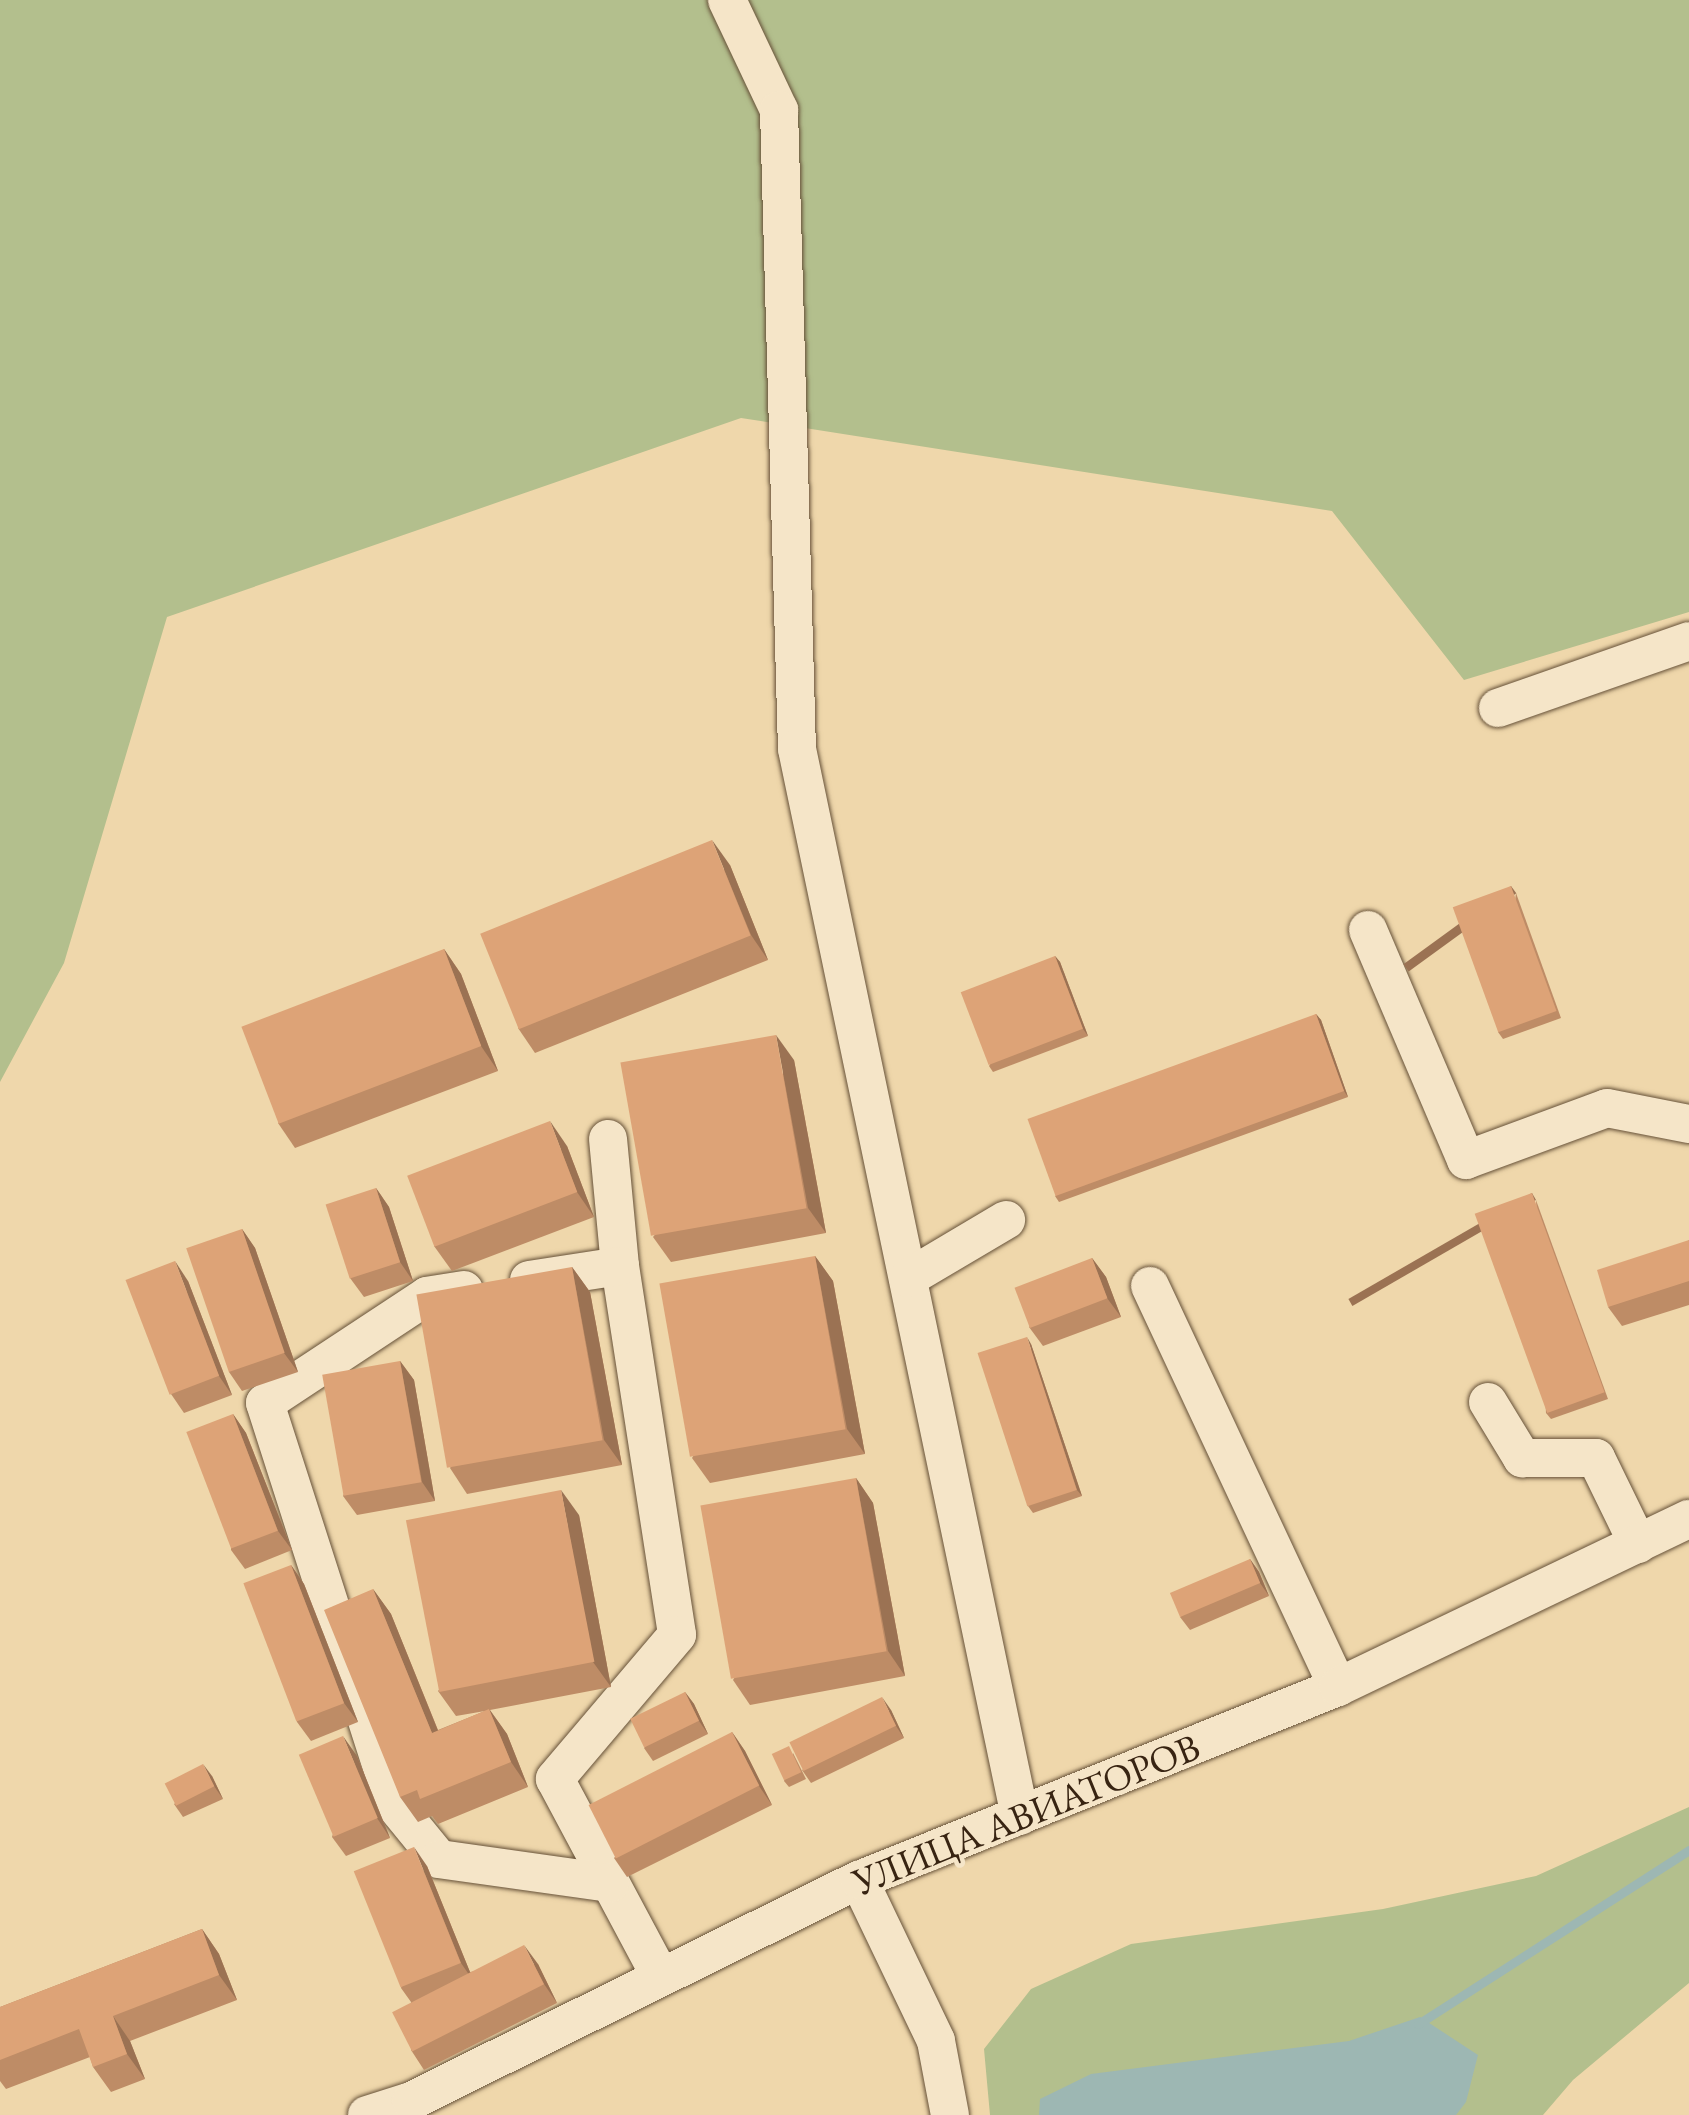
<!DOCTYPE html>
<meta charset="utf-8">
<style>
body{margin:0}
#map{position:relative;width:1689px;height:2115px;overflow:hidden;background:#efd7ab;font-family:"EB Garamond",serif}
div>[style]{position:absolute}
.green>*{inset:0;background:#b3bf8d}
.water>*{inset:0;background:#9db7b3}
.stream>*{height:9px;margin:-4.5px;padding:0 4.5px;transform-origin:4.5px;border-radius:4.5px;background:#9db7b3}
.roads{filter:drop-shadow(0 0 2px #665138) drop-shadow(0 0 2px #665138)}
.minor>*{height:38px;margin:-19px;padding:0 19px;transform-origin:19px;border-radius:19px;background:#f5e5c8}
.wall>*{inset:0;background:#be8c66}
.shaded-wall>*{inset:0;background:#9b7253;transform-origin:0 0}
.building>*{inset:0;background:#dda377;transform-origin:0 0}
span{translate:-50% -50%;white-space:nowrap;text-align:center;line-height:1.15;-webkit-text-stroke:9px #f5e5c8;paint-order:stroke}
.street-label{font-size:38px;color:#382412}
</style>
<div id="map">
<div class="green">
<div style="clip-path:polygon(0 0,1689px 0,1689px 612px,1464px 680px,1332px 511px,741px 418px,167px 617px,64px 963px,0 1082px)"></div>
<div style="clip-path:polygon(1689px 1807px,1689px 1983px,1573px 2080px,1543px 2115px,990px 2115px,984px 2049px,1031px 1989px,1131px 1944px,1383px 1909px,1536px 1876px)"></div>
</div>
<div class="water">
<div style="clip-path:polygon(1420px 2017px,1478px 2055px,1466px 2102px,1456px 2115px,1039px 2115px,1040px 2099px,1091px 2074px,1349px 2041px)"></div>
</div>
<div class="stream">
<div style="left:1418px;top:2024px;width:322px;rotate:-32.7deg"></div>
</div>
<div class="roads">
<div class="minor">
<div style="left:727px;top:0;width:122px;rotate:64.7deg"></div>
<div style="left:779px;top:110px;width:639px;rotate:88.39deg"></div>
<div style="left:797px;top:749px;width:1090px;rotate:78.2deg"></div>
<div style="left:1498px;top:708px;width:202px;rotate:-19.3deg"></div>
<div style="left:1368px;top:930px;width:250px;rotate:66.9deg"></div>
<div style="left:1466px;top:1160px;width:150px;rotate:-20.2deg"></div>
<div style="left:1607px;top:1108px;width:84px;rotate:11deg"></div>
<div style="left:608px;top:1139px;width:128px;rotate:84.6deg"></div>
<div style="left:620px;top:1266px;width:373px;rotate:81.2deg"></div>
<div style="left:677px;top:1635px;width:189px;rotate:130.3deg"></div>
<div style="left:555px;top:1779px;width:221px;rotate:61.9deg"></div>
<div style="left:908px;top:1278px;width:114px;rotate:-30.6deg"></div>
<div style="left:529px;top:1280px;width:92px;rotate:-8.7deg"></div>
<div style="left:1150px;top:1286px;width:443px;rotate:64.9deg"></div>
<div style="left:464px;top:1290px;width:37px;rotate:171deg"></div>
<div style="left:427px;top:1296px;width:194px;rotate:146.6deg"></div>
<div style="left:265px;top:1403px;width:421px;rotate:72.2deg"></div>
<div style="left:394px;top:1804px;width:71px;rotate:50.7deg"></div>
<div style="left:439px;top:1859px;width:173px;rotate:8deg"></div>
<div style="left:1488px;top:1402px;width:66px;rotate:58.7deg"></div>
<div style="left:1522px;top:1458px;width:74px"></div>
<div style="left:1596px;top:1458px;width:96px;rotate:64deg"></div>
<div style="left:859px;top:1880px;width:178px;rotate:64.4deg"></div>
<div style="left:936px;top:2041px;width:75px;rotate:79.3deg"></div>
<div style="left:367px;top:2115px;width:46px;rotate:-17.7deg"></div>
<div style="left:411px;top:2101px;width:500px;rotate:-26.3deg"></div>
<div style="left:859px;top:1880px;width:516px;rotate:-21.95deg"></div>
<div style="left:1338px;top:1687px;width:389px;rotate:-25.6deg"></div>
</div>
</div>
<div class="wall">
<div style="clip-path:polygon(730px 865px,768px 960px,535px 1053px,518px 1028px)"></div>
<div style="clip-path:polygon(1516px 893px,1561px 1018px,1503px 1039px,1498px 1032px)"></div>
<div style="clip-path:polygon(444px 949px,461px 974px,498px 1071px,295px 1148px,278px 1123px)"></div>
<div style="clip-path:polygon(1055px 956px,1060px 962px,1088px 1036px,993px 1072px,989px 1066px)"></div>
<div style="clip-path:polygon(1316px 1014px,1321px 1020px,1348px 1097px,1059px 1202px,1055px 1196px)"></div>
<div style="clip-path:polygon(794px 1060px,826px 1233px,671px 1262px,653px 1237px)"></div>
<div style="clip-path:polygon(567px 1146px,594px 1217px,452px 1271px,434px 1246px)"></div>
<div style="clip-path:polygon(376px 1188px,389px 1207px,413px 1281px,364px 1297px,350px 1278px)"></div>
<div style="clip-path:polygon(1536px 1200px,1608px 1399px,1551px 1419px,1546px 1413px)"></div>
<div style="clip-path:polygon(242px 1229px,255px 1248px,298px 1372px,242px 1391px,229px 1372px)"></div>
<div style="clip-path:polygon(1689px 1240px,1689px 1305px,1622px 1326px,1608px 1307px)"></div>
<div style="clip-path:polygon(815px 1256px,833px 1281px,865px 1454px,710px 1483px,692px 1458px)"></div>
<div style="clip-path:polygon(1092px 1258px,1106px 1277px,1121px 1317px,1043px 1346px,1029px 1327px)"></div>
<div style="clip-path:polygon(572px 1267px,590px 1292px,622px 1465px,467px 1494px,450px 1468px)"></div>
<div style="clip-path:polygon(188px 1281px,232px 1395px,184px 1413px,171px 1394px)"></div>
<div style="clip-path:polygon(1031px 1344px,1082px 1496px,1033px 1513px,1028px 1506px)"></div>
<div style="clip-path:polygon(400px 1361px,414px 1380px,435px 1501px,357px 1515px,343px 1496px)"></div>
<div style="clip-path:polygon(233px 1414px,246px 1433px,292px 1550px,245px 1569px,231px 1550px)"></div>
<div style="clip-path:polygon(856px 1478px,873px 1503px,905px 1676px,750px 1705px,733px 1680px)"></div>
<div style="clip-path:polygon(579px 1515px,611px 1687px,490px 1710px,507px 1734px,528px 1787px,438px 1824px,432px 1816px,418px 1822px,400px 1797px,373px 1589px,391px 1614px,438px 1730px,485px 1711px,456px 1716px,438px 1691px)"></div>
<div style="clip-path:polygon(1250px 1559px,1259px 1572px,1269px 1596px,1190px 1630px,1180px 1617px)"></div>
<div style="clip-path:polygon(291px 1565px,304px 1584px,358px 1722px,311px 1741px,297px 1722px)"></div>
<div style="clip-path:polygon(685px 1692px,694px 1704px,708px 1734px,653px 1761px,644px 1748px)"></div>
<div style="clip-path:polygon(891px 1710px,904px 1738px,811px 1783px,802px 1770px)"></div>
<div style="clip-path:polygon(732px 1732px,745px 1751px,772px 1805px,627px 1877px,614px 1858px)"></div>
<div style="clip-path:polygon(793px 1753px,806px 1779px,789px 1787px,784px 1781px)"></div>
<div style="clip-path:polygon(357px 1756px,390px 1838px,346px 1856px,332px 1837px)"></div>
<div style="clip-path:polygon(212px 1776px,223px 1799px,183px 1817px,174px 1804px)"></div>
<div style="clip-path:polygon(427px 1866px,470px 1972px,538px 1964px,557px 2003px,424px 2070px,411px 2050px,411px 2002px,401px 1988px)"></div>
<div style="clip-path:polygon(202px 1929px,219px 1954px,237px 2000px,130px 2041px,145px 2079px,111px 2092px,93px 2067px,90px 2057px,6px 2089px,0 2081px,0 2007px)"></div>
</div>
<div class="shaded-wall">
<div style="clip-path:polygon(712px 840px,730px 865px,768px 960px,751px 935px)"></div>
<div style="left:1511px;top:886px;width:9px;height:133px;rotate:54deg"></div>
<div style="clip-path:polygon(444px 949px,461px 974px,498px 1071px,481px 1046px)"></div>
<div style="clip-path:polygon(1055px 956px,1060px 962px,1088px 1036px,1083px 1029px)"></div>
<div style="clip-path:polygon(1316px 1014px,1321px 1020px,1348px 1097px,1344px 1091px)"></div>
<div style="clip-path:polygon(776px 1035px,794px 1060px,826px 1233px,808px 1208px)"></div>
<div style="clip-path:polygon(550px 1121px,567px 1146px,594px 1217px,577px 1192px)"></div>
<div style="clip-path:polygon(376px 1188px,389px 1207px,413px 1281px,400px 1262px)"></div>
<div style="left:1532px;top:1193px;width:8px;height:212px;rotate:60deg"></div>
<div style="clip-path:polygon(242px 1229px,255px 1248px,298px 1372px,284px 1353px)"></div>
<div style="clip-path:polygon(815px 1256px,833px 1281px,865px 1454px,847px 1429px)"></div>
<div style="clip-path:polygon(1092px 1258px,1106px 1277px,1121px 1317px,1107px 1298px)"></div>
<div style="clip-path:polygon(175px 1261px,188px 1281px,232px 1395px,219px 1376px)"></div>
<div style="clip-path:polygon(572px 1267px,590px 1292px,622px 1465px,604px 1440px)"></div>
<div style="clip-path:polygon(1027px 1337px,1031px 1344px,1082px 1496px,1077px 1490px)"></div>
<div style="clip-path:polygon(400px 1361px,414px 1380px,435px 1501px,422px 1482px)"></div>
<div style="clip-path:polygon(233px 1414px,246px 1433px,292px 1550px,278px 1531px)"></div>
<div style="clip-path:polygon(856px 1478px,873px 1503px,905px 1676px,888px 1651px)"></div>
<div style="clip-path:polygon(561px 1490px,579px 1515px,611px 1687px,593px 1662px)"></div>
<div style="clip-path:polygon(1250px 1559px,1259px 1572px,1269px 1596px,1260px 1583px)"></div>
<div style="clip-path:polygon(291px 1565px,304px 1584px,358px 1722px,344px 1703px)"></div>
<div style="clip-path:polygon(373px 1589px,391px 1614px,449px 1758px,432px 1733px)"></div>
<div style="clip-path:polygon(685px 1692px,694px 1704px,708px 1734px,699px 1721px)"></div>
<div style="clip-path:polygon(882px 1697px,891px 1710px,904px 1738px,896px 1726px)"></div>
<div style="clip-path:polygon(489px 1709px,507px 1734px,528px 1787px,511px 1762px)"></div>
<div style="clip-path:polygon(732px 1732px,745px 1751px,772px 1805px,759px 1786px)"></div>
<div style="clip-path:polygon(343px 1736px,357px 1756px,390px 1838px,377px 1818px)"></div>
<div style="clip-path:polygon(203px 1764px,212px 1776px,223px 1799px,214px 1786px)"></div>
<div style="clip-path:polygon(414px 1847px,427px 1866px,474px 1982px,461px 1963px)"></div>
<div style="clip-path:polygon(202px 1929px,219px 1954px,237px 2000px,219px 1975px)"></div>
<div style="clip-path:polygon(524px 1945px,538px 1964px,557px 2003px,544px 1984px)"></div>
<div style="clip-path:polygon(113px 2016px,130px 2041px,145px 2079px,127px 2054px)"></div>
</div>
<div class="building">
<div style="left:712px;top:840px;width:103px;height:250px;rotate:68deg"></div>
<div style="left:1511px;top:886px;width:133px;height:62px;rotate:70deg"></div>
<div style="left:444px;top:949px;width:104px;height:217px;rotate:69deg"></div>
<div style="left:1055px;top:956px;width:78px;height:101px;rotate:69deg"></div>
<div style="left:1316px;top:1014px;width:82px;height:307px;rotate:70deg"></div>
<div style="left:776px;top:1035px;width:176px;height:158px;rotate:80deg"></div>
<div style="left:550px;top:1121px;width:76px;height:153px;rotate:69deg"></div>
<div style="left:376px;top:1188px;width:78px;height:53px;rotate:72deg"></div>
<div style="left:1532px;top:1193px;width:212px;height:61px;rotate:70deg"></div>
<div style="left:242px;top:1229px;width:131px;height:59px;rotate:71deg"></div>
<div style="clip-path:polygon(1689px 1240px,1689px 1281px,1608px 1307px,1597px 1270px)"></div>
<div style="left:815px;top:1256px;width:176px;height:158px;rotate:80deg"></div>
<div style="left:1092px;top:1258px;width:43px;height:83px;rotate:69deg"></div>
<div style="left:175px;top:1261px;width:123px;height:53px;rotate:69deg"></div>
<div style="left:572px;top:1267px;width:176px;height:158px;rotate:80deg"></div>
<div style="left:1027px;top:1337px;width:161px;height:52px;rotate:72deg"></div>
<div style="left:400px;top:1361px;width:123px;height:79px;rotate:80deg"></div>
<div style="left:233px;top:1414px;width:125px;height:50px;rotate:69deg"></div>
<div style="left:856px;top:1478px;width:176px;height:158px;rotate:80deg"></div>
<div style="left:561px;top:1490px;width:175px;height:158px;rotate:79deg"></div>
<div style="left:1250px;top:1559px;width:26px;height:87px;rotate:67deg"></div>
<div style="left:291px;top:1565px;width:148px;height:51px;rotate:69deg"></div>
<div style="clip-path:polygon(373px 1589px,432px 1733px,489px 1709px,511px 1762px,420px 1799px,417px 1790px,400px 1797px,324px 1610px)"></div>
<div style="left:685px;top:1692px;width:32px;height:61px;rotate:64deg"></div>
<div style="left:882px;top:1697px;width:32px;height:103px;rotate:64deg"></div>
<div style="left:732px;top:1732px;width:60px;height:161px;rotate:63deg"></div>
<div style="left:343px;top:1736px;width:89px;height:48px;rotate:67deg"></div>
<div style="left:789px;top:1746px;width:29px;height:19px;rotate:65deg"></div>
<div style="left:203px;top:1764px;width:25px;height:43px;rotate:63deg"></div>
<div style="left:414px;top:1847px;width:125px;height:65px;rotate:68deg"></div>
<div style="clip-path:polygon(202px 1929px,219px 1975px,113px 2016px,127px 2054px,93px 2067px,79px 2029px,0 2060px,0 2007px)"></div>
<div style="left:524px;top:1945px;width:44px;height:148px;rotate:63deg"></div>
</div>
<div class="street-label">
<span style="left:1026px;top:1814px;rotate:-22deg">УЛИЦА АВИАТОРОВ</span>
</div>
</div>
